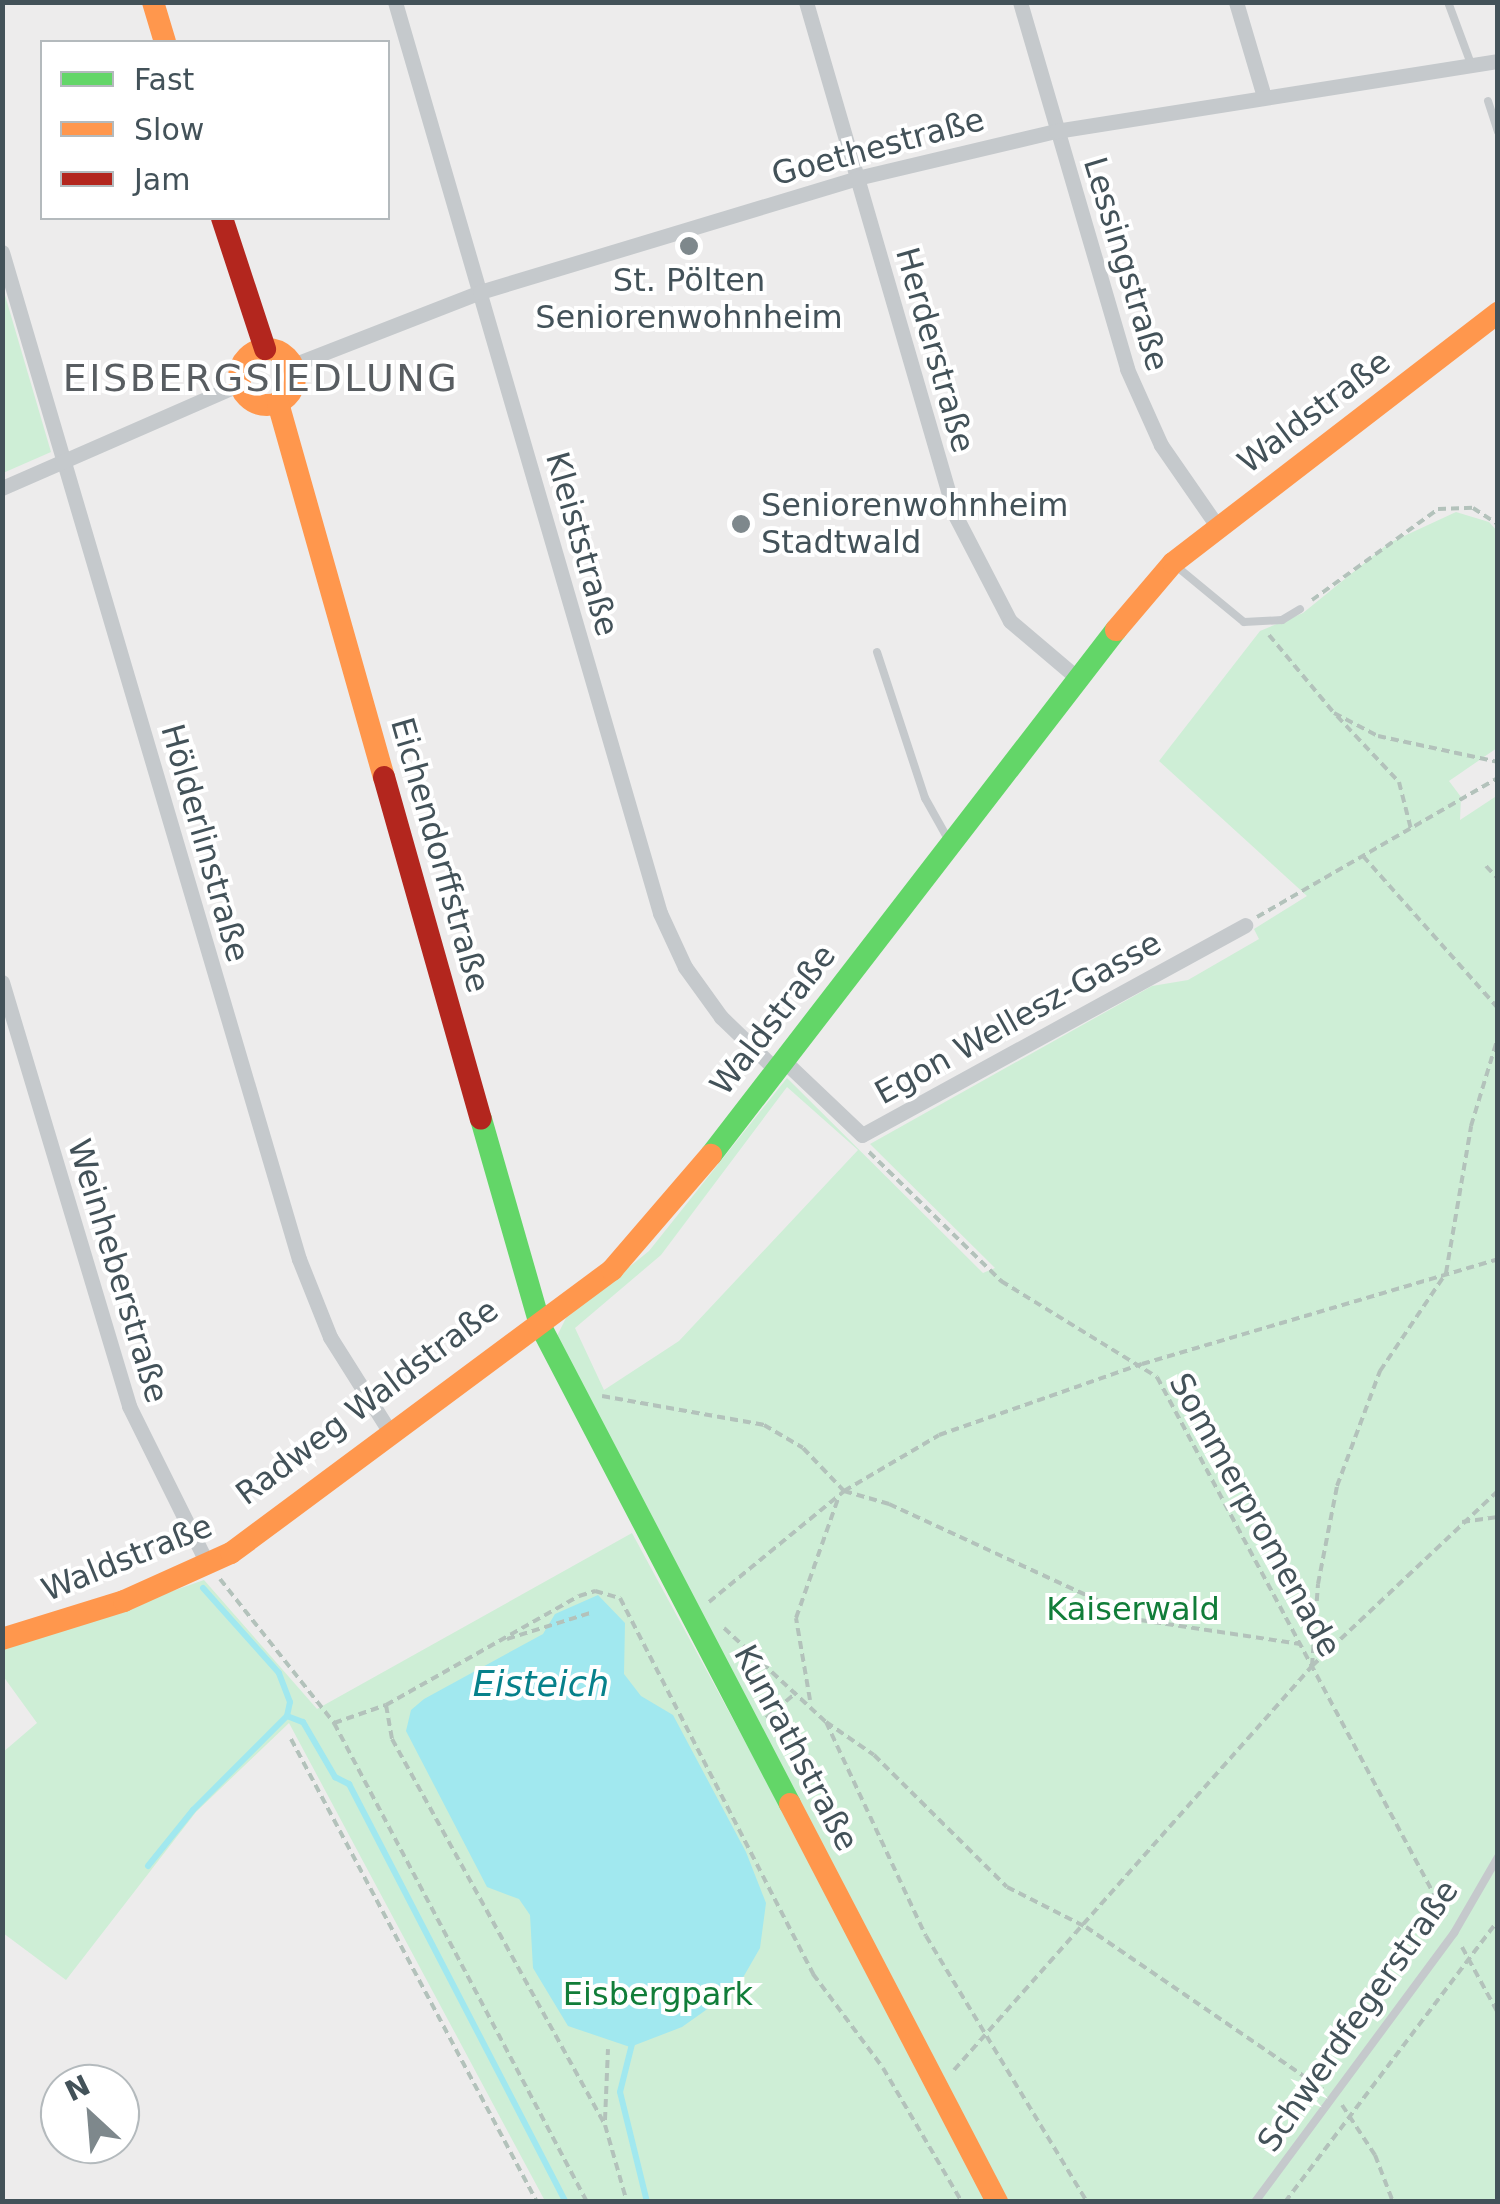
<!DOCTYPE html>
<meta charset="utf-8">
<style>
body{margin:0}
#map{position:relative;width:1500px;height:2204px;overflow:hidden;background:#edecec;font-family:"DejaVu Sans",sans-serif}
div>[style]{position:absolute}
.green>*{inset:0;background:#ceeed6}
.water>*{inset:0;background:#a1e8ef}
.stream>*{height:6px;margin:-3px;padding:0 3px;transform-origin:3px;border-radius:3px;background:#a1e8ef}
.path>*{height:4px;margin-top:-2px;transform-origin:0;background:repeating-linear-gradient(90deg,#b3c2bb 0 8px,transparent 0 13px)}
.lane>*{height:8px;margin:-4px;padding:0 4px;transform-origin:4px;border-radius:4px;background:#c5c9cc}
.street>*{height:15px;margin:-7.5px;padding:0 7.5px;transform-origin:7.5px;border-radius:7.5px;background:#c5c9cc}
.fast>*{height:22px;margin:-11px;padding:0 11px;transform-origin:11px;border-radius:11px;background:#63d668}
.slow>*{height:22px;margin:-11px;padding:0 11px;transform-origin:11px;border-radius:11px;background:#ff974d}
.slow>.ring{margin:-11px;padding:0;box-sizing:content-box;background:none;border:22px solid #ff974d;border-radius:50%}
.jam>*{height:22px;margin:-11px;padding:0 11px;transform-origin:11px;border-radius:11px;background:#b3261e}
.dots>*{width:28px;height:28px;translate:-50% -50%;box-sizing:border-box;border:5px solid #fff;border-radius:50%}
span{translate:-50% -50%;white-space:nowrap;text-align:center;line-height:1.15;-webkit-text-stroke:8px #fff;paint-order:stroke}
.street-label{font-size:32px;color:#435259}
.poi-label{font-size:32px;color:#435259}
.left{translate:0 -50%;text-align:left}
.park-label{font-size:32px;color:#117d39}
.water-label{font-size:35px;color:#07818b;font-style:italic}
.quarter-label{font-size:38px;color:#585d61;letter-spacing:2.5px}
.frame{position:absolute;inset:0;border:5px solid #435259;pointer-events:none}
.legend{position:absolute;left:40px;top:40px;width:350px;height:180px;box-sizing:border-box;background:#fff;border:2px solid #b4babd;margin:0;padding:12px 18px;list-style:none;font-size:30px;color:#435259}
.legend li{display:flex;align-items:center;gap:20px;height:50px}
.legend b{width:50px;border:2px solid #b4babd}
.north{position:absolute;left:40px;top:2064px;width:100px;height:100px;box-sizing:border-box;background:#fff;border:2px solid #b4babd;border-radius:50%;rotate:334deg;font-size:28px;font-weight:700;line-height:40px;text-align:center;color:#435259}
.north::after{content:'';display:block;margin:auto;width:35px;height:45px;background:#7e888c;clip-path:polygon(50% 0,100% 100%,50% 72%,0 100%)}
</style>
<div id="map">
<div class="green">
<div style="clip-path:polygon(2px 285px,51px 452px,3px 473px,2px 473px)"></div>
<div style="clip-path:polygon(evenodd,1456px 512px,1489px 522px,1498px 532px,1497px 748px,1449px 781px,1461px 797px,1460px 820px,1498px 795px,1497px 2201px,1008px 2201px,557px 1336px,566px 1318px,649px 1251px,787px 1078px,983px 1273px,995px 1268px,870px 1144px,1152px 986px,1188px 980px,1259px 939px,1254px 929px,1307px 896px,1159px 761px,1260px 631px,1303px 613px,1389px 543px,1456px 512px,787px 1087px,858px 1150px,679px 1341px,604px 1390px,575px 1328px,661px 1255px,787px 1087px)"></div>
<div style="clip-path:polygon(632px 1533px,994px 2201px,545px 2201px,289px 1723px,196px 1812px,66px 1980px,3px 1933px,2px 1753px,37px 1723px,3px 1676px,3px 1650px,204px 1580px,317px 1709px)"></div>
</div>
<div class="water">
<div style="clip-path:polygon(598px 1595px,625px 1623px,624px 1674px,641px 1696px,673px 1715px,746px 1852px,766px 1903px,760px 1948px,737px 1988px,682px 2027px,630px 2047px,568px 2026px,533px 1968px,530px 1915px,519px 1899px,487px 1887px,406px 1731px,411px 1710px,424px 1699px,543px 1634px,555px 1614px)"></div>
</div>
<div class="stream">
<div style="left:287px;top:1716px;width:17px;rotate:21deg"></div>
<div style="left:303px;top:1722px;width:64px;rotate:59.8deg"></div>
<div style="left:335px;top:1777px;width:16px;rotate:27deg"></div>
<div style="left:349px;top:1784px;width:471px;rotate:62.6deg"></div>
<div style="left:148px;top:1866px;width:72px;rotate:-51.2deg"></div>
<div style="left:193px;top:1810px;width:133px;rotate:-45deg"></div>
<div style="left:287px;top:1716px;width:14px;rotate:-78deg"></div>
<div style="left:290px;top:1702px;width:31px;rotate:-111deg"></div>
<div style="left:279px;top:1673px;width:114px;rotate:-131.8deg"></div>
<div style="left:632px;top:2044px;width:49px;rotate:104deg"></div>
<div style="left:620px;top:2092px;width:113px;rotate:76.2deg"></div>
</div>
<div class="path">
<div style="left:1312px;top:600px;width:155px;rotate:-35.8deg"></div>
<div style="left:1438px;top:509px;width:35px;rotate:-2deg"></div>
<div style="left:1473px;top:508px;width:30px;rotate:33deg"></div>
<div style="left:1269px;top:635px;width:102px;rotate:50.2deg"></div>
<div style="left:1334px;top:713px;width:50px;rotate:27.6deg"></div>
<div style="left:1378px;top:736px;width:123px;rotate:12.2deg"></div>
<div style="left:1337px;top:716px;width:91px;rotate:46.8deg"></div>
<div style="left:1399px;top:782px;width:49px;rotate:75.7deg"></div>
<div style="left:1363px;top:856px;width:203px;rotate:48.4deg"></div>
<div style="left:1486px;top:866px;width:18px;rotate:47deg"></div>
<div style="left:1257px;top:917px;width:278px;rotate:-30deg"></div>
<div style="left:869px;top:1152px;width:185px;rotate:44.3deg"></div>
<div style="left:1001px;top:1281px;width:183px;rotate:31.6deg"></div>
<div style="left:1157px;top:1377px;width:612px;rotate:61.84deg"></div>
<div style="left:602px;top:1396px;width:165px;rotate:10.1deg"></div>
<div style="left:764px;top:1425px;width:45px;rotate:30.5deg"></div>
<div style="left:803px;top:1448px;width:59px;rotate:46.4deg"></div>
<div style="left:844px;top:1491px;width:47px;rotate:16.1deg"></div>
<div style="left:889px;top:1504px;width:277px;rotate:24.8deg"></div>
<div style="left:1140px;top:1620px;width:162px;rotate:8.5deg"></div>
<div style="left:1462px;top:1522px;width:36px;rotate:-8deg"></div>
<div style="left:220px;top:1579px;width:184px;rotate:51.6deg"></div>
<div style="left:334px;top:1723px;width:542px;rotate:62.16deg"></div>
<div style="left:709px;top:1602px;width:175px;rotate:-39.4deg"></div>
<div style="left:844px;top:1491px;width:110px;rotate:-30.5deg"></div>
<div style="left:939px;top:1435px;width:215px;rotate:-19.3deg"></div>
<div style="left:1142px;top:1364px;width:371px;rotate:-16.4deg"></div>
<div style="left:724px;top:1628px;width:139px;rotate:42.7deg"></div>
<div style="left:826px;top:1722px;width:58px;rotate:34.5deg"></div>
<div style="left:874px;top:1755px;width:187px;rotate:44.8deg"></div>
<div style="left:1007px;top:1887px;width:89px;rotate:26.9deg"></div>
<div style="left:1086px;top:1927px;width:287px;rotate:34.4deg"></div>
<div style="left:507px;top:1639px;width:90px;rotate:-17.4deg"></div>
<div style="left:1312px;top:1666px;width:82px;rotate:-85.8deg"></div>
<div style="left:1318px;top:1584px;width:100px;rotate:-79deg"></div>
<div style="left:1337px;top:1486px;width:123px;rotate:-69.5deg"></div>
<div style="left:1380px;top:1371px;width:118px;rotate:-56deg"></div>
<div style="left:1446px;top:1273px;width:149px;rotate:-80.3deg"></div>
<div style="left:1471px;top:1126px;width:93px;rotate:-73.1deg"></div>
<div style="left:810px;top:1700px;width:83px;rotate:-99.7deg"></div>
<div style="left:796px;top:1618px;width:126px;rotate:-70.6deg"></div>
<div style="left:386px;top:1705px;width:35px;rotate:80deg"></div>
<div style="left:392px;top:1739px;width:441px;rotate:61.1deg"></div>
<div style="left:605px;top:2125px;width:80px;rotate:74.1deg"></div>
<div style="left:766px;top:1718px;width:40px;rotate:-40deg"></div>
<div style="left:826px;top:1722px;width:236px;rotate:65deg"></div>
<div style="left:926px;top:1936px;width:311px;rotate:58.8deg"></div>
<div style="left:334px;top:1723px;width:55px;rotate:-19.1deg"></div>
<div style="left:386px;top:1705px;width:222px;rotate:-29.5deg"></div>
<div style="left:579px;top:1596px;width:17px;rotate:-17deg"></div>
<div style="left:595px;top:1591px;width:26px;rotate:16deg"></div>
<div style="left:620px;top:1598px;width:423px;rotate:62.8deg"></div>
<div style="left:813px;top:1974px;width:117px;rotate:53.3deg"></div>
<div style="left:883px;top:2068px;width:156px;rotate:59.5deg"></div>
<div style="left:291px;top:1739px;width:524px;rotate:62.02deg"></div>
<div style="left:1462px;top:1947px;width:75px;rotate:61.4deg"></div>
<div style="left:954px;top:2070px;width:540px;rotate:-48.45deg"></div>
<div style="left:1312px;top:1666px;width:255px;rotate:-43.3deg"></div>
<div style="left:1342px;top:2105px;width:60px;rotate:56.6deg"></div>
<div style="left:1375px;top:2155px;width:50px;rotate:69deg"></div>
<div style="left:605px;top:2120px;width:71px;rotate:-87.6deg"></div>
<div style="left:1285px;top:2202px;width:353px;rotate:-52.9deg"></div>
</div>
<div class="lane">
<div style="left:1448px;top:2px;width:66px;rotate:69.6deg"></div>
<div style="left:1488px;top:101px;width:33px;rotate:72deg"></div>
<div style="left:1176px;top:566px;width:88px;rotate:39.5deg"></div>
<div style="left:1244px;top:622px;width:38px;rotate:-3deg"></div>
<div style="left:1282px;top:620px;width:21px;rotate:-31deg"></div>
<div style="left:877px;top:652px;width:154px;rotate:71.8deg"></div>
<div style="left:925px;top:798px;width:47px;rotate:60.7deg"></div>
<div style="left:1255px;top:2202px;width:335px;rotate:-53.5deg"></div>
<div style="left:1454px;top:1933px;width:88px;rotate:-59.9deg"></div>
</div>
<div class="street">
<div style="left:395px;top:2px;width:949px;rotate:73.78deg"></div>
<div style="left:660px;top:913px;width:60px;rotate:65.2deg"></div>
<div style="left:685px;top:967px;width:62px;rotate:54.2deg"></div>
<div style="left:721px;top:1017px;width:75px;rotate:43.9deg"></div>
<div style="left:806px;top:2px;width:534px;rotate:73.8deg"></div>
<div style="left:955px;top:515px;width:119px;rotate:62.6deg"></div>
<div style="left:1010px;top:621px;width:87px;rotate:40.3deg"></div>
<div style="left:1020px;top:2px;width:382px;rotate:73.7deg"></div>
<div style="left:1127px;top:369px;width:83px;rotate:65.9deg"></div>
<div style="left:1161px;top:445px;width:98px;rotate:55.3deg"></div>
<div style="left:1236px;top:2px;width:95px;rotate:73.5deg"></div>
<div style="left:2px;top:252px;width:1050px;rotate:73.57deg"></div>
<div style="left:299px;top:1259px;width:84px;rotate:68.3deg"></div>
<div style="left:330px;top:1337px;width:115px;rotate:57.8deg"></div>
<div style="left:293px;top:365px;width:201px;rotate:-21.3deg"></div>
<div style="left:480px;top:292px;width:394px;rotate:-16.8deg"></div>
<div style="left:857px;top:178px;width:204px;rotate:-13.3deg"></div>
<div style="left:1056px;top:131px;width:448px;rotate:-9deg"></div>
<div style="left:2px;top:488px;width:260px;rotate:-23.6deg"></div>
<div style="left:2px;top:982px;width:443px;rotate:73.3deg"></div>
<div style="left:129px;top:1406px;width:178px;rotate:63.6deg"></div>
<div style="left:782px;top:1059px;width:110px;rotate:43.5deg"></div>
<div style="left:862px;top:1135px;width:437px;rotate:-28.7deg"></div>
</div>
<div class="fast">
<div style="left:481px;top:1119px;width:214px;rotate:74deg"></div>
<div style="left:540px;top:1325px;width:540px;rotate:62.44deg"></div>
<div style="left:711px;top:1155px;width:663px;rotate:-52.35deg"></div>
</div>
<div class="slow">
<div style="left:153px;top:2px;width:42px;rotate:73.3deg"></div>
<div class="ring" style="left:239px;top:349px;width:34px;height:34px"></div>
<div style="left:278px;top:403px;width:389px;rotate:74.2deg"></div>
<div style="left:1116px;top:630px;width:88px;rotate:-49.6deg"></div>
<div style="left:1173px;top:563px;width:410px;rotate:-37.6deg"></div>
<div style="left:2px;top:1639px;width:128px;rotate:-17.3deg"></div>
<div style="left:124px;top:1601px;width:117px;rotate:-24.2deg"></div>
<div style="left:231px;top:1553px;width:475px;rotate:-36.6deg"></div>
<div style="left:612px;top:1270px;width:152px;rotate:-49.3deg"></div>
<div style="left:790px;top:1804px;width:449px;rotate:62.5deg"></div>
</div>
<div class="jam">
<div style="left:222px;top:218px;width:138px;rotate:71.8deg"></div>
<div style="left:384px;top:777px;width:355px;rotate:74.2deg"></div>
</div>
<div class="dots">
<div style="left:689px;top:246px;background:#7e888c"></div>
<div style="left:741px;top:524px;background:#7e888c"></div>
</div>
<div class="street-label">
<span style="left:878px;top:147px;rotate:-15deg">Goethestraße</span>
<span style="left:1126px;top:264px;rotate:73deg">Lessingstraße</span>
<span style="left:935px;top:350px;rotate:74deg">Herderstraße</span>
<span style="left:1314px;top:412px;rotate:-37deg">Waldstraße</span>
<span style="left:582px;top:544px;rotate:74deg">Kleiststraße</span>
<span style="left:205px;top:843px;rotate:74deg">Hölderlinstraße</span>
<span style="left:440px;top:855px;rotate:74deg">Eichendorffstraße</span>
<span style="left:1018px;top:1018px;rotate:-29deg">Egon Wellesz-Gasse</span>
<span style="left:773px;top:1020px;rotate:-52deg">Waldstraße</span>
<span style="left:118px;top:1271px;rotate:73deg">Weinheberstraße</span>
<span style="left:367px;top:1402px;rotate:-37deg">Radweg Waldstraße</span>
<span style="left:1255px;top:1515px;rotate:61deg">Sommerpromenade</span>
<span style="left:127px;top:1558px;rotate:-22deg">Waldstraße</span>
<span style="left:796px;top:1748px;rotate:62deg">Kunrathstraße</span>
<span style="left:1358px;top:2016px;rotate:-55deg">Schwerdfegerstraße</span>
</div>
<div class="poi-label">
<span style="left:689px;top:299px">St. Pölten<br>Seniorenwohnheim</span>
<span class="left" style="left:761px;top:524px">Seniorenwohnheim<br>Stadtwald</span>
</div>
<div class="park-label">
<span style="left:1133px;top:1609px">Kaiserwald</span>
<span style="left:658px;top:1994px">Eisbergpark</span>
</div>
<div class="water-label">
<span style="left:541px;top:1684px">Eisteich</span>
</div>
<div class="quarter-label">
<span style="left:261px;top:379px">EISBERGSIEDLUNG</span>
</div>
<div class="frame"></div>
<ul class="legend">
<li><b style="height:12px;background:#63d668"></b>Fast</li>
<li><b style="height:12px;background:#ff974d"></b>Slow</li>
<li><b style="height:12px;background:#b3261e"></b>Jam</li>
</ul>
<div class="north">N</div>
</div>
